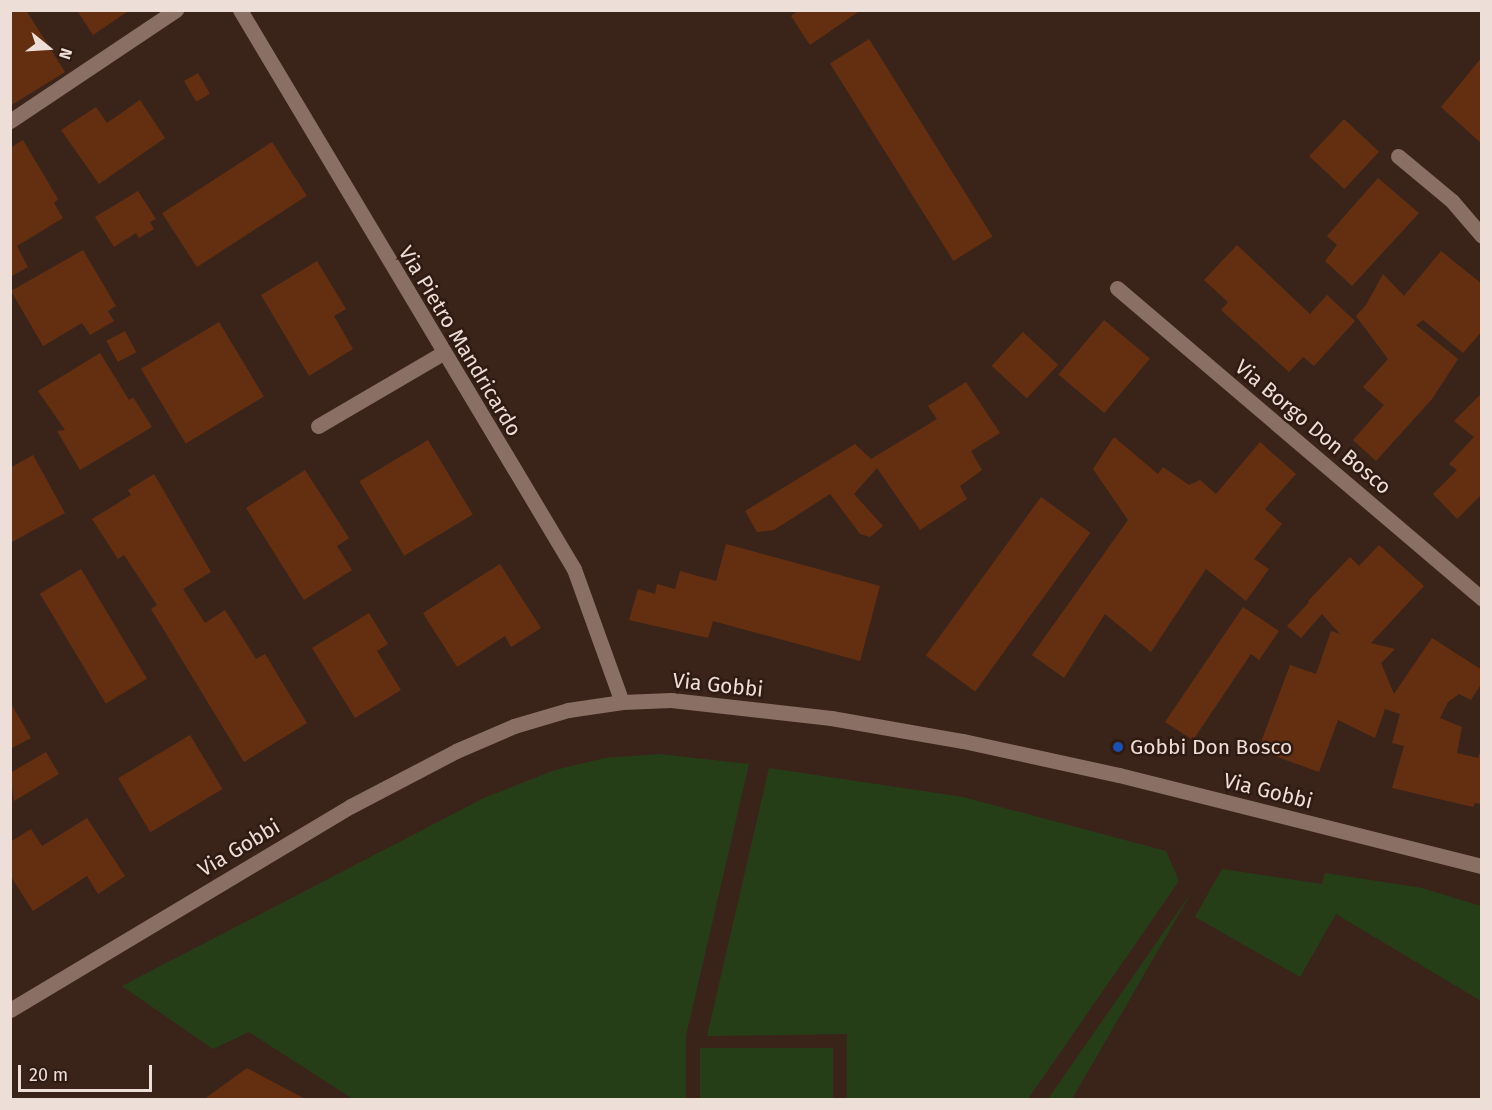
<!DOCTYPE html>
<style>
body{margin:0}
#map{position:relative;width:1492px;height:1110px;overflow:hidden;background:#3a241a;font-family:"Fira Sans",sans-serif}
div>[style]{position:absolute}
.green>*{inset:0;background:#263e18;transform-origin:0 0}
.building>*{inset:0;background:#642f11;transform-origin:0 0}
.minor>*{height:15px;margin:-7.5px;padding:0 7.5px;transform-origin:7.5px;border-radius:7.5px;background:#8a7064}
.dots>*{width:16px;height:16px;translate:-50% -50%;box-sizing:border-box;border:3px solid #2f1b11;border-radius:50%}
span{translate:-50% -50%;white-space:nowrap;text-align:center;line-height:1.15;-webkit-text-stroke:5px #2f1b11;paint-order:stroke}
.street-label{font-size:21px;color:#edded7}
.poi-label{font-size:21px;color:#edded7}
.left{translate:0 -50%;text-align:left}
.frame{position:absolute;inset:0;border:12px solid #edded7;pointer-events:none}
.north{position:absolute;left:18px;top:18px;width:60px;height:60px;-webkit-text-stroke:4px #2f1b11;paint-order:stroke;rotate:108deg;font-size:16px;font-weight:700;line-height:24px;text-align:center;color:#edded7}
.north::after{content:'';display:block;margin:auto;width:21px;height:27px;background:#edded7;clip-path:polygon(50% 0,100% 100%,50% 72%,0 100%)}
.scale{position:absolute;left:18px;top:1065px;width:134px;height:27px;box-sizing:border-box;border:3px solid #edded7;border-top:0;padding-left:8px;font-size:18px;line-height:21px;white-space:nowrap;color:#edded7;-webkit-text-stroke:4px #2f1b11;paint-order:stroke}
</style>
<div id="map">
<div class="green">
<div style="clip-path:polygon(660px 754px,749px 764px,686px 1036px,686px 1099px,353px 1099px,249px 1032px,213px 1049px,122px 986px,484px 798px,555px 770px,605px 758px)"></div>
<div style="clip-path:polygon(769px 768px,963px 797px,1166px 851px,1179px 881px,1028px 1099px,847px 1099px,847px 1034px,707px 1036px)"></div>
<div style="clip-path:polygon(1222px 869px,1322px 884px,1325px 873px,1422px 888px,1481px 906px,1481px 1001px,1336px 914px,1300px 977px,1195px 917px)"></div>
<div style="clip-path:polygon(1193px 890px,1072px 1099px,1048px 1099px)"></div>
<div style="left:833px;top:1048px;width:51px;height:133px;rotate:90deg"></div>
</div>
<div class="building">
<div style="clip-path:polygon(10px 10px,26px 10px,65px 72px,10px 106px)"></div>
<div style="clip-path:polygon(77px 10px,130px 10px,93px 35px)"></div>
<div style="clip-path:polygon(799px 10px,861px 10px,810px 45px,791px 16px)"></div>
<div style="left:869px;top:39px;width:233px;height:46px;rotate:58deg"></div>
<div style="clip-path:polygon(1482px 57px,1482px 144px,1441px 107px)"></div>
<div style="left:198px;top:73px;width:24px;height:16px;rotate:60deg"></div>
<div style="clip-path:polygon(140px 100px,165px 138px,99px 184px,61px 130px,96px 107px,107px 123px)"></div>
<div style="left:1344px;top:119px;width:48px;height:51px;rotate:43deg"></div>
<div style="clip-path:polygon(23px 140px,58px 199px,54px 203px,63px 218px,17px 246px,28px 267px,10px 277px,10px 148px)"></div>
<div style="left:272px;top:142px;width:64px;height:131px;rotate:57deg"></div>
<div style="clip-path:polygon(1378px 178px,1419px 213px,1352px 286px,1325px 261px,1337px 245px,1327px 236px)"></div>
<div style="clip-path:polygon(138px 191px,156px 219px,150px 222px,154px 229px,139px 238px,136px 233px,114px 247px,95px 217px)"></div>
<div style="clip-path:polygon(1237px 245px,1310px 314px,1327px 295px,1355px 321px,1314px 366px,1303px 357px,1289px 372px,1221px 310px,1228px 302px,1204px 280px)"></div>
<div style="clip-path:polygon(83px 250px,116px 306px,108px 311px,114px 321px,90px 335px,82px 323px,43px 346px,11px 291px)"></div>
<div style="clip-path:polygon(1441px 251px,1482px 284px,1482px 331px,1463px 353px,1423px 320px,1416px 325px,1458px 359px,1432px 399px,1376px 461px,1353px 440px,1384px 405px,1363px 387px,1388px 359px,1356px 316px,1366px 305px,1383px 274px,1404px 296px)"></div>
<div style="clip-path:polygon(317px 261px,346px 309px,334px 316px,353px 349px,309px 376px,261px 295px)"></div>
<div style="left:1104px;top:320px;width:60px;height:71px;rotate:40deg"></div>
<div style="left:219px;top:322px;width:87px;height:91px;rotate:59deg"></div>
<div style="left:125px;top:331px;width:24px;height:21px;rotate:62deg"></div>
<div style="left:1023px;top:332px;width:48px;height:46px;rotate:43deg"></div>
<div style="clip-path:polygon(100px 353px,129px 400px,133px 397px,152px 427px,80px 470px,57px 431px,65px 430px,38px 391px)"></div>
<div style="clip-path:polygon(966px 382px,1000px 433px,971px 451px,982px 470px,960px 486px,967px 499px,920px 530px,877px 468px,854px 494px,883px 526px,870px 537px,860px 534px,830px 494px,774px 530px,757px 532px,745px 511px,855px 444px,871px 459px,937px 419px,928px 406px)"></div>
<div style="clip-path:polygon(1482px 393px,1482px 494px,1457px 519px,1433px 494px,1457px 470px,1449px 464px,1474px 437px,1454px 421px)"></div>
<div style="clip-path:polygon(1114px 437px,1158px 474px,1163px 467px,1189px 485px,1200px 480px,1216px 494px,1260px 442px,1296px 474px,1265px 509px,1282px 524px,1254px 559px,1269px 569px,1246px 601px,1206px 569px,1151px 652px,1105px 614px,1064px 678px,1032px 655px,1128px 520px,1093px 469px)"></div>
<div style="left:428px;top:440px;width:87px;height:80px;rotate:59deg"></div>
<div style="clip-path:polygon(33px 455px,65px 513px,10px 543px,10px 468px)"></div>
<div style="clip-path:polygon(305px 470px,349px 538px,337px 546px,352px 570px,304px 600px,246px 508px)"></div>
<div style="clip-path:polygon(154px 474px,211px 572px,183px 589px,205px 623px,225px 610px,256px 659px,265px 654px,307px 723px,244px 762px,151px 609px,157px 605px,124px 555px,118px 559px,92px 519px,131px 495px,128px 490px)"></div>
<div style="left:1041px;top:497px;width:61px;height:196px;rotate:36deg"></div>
<div style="clip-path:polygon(726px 544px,880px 586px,860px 661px,713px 621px,708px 638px,629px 620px,638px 589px,655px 594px,657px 584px,675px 589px,680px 571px,716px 581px)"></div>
<div style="clip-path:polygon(1379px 545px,1424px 586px,1371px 643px,1395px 649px,1381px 663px,1394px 694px,1432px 638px,1482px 670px,1482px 683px,1471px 700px,1459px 694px,1448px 702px,1440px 718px,1462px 727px,1457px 753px,1478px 758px,1482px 746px,1482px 804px,1475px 803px,1473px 807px,1392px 788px,1404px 746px,1392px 743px,1400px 714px,1385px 709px,1375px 738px,1338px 720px,1319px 772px,1258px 750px,1290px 665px,1316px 674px,1331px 631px,1340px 634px,1322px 614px,1301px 638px,1287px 626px,1309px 602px,1317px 609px,1308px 601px,1350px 557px,1359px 566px)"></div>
<div style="clip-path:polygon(500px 564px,541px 628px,511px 647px,505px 636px,457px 667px,423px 613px)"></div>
<div style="left:81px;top:569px;width:128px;height:48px;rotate:59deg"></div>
<div style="clip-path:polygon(1243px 607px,1279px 631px,1259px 660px,1251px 654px,1193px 740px,1165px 722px)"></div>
<div style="clip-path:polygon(369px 613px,388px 644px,377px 651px,401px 690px,355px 718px,312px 648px)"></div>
<div style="clip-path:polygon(10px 702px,31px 738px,10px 749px)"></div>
<div style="left:190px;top:735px;width:63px;height:84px;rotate:59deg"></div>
<div style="clip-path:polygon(46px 752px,59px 774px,14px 801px,10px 773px)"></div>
<div style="clip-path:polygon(87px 818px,125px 876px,98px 894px,87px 876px,33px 911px,10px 875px,10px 842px,31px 829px,42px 846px)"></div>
<div style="clip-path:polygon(247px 1068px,307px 1100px,203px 1100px)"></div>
</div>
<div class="minor">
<div style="left:240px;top:10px;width:651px;rotate:59.14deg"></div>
<div style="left:574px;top:569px;width:141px;rotate:70.2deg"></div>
<div style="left:10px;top:121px;width:200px;rotate:-33.8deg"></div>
<div style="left:1398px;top:156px;width:70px;rotate:39.8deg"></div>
<div style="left:1452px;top:201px;width:46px;rotate:49.4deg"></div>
<div style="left:1117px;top:288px;width:480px;rotate:40.4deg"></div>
<div style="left:318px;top:426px;width:145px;rotate:-30.3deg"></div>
<div style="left:10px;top:1010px;width:397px;rotate:-30.9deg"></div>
<div style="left:351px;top:806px;width:119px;rotate:-27.6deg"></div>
<div style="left:456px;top:751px;width:63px;rotate:-23.3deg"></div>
<div style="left:514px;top:726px;width:56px;rotate:-16.5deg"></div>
<div style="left:568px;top:710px;width:55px;rotate:-8.4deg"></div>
<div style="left:622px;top:702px;width:49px;rotate:-2.3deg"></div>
<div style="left:671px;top:700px;width:161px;rotate:6.4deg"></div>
<div style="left:831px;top:718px;width:134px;rotate:9.9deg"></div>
<div style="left:963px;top:741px;width:160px;rotate:12.3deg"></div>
<div style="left:1119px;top:775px;width:374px;rotate:14.1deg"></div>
</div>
<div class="dots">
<div style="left:1118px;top:747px;background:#1a4fb4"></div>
</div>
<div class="street-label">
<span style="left:460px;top:341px;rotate:59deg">Via Pietro Mandricardo</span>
<span style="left:1313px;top:427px;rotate:40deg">Via Borgo Don Bosco</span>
<span style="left:718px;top:685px;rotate:6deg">Via Gobbi</span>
<span style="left:1268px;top:791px;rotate:14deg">Via Gobbi</span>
<span style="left:239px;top:848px;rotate:-31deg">Via Gobbi</span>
</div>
<div class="poi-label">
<span class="left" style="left:1130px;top:747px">Gobbi Don Bosco</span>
</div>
<div class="frame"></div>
<div class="north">N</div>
<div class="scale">20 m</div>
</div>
